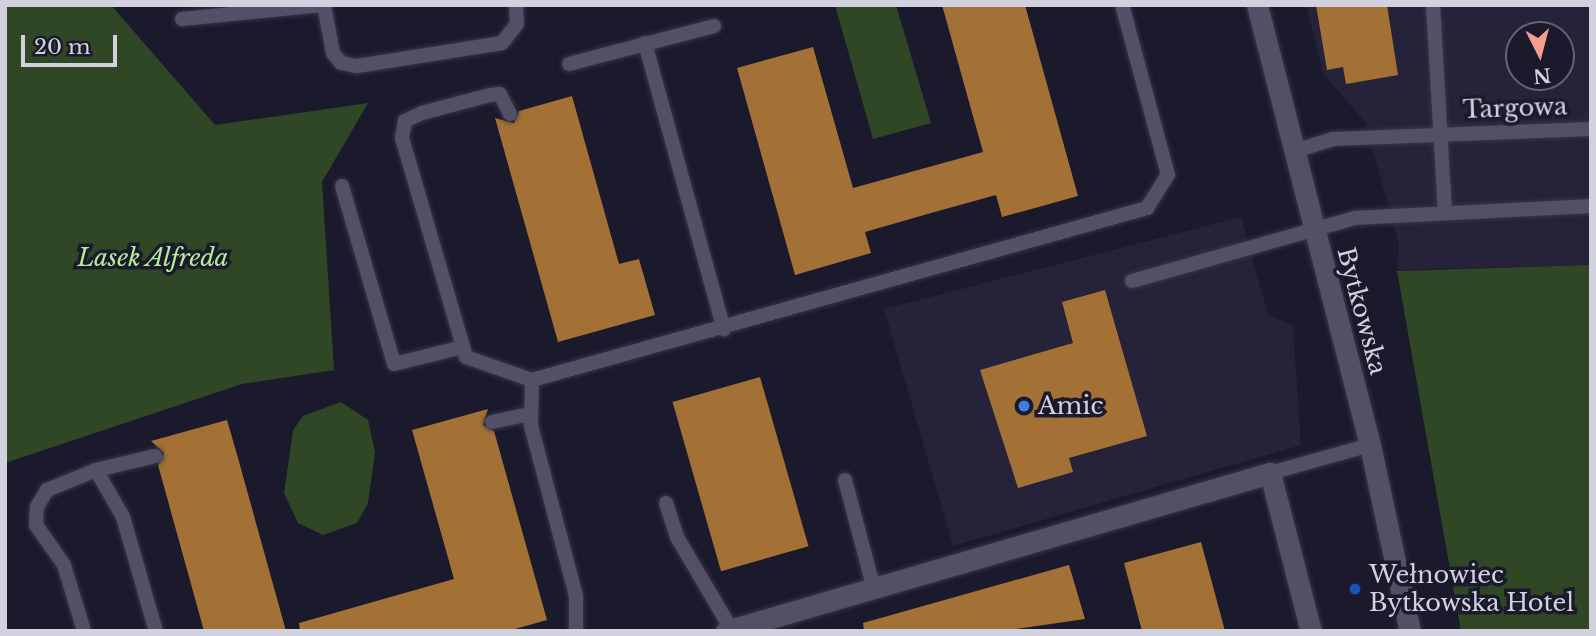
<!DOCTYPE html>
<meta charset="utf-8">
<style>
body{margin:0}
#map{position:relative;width:1596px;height:636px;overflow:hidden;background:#1b192c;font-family:"Libre Baskerville",serif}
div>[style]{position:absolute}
.built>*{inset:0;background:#25223a}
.green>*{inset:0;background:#304725}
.building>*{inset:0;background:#a37135;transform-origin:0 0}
.roads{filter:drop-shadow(0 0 2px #373545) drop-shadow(0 0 2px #373545)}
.service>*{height:14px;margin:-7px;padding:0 7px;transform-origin:7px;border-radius:7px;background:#525067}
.minor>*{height:21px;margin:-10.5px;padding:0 10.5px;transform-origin:10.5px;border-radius:10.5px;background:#525067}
.tertiary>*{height:21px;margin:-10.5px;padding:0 10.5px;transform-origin:10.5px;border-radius:10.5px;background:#525067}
.dots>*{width:19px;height:19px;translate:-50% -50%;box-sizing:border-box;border:4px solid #1b192c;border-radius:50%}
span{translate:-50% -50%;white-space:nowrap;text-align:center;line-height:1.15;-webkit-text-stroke:7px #1b192c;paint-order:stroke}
.street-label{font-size:24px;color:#d2d1df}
.park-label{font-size:24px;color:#b3ee97;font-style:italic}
.poi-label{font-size:24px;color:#d2d1df}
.left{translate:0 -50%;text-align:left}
.frame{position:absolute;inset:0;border:7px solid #d2d1df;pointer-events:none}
.north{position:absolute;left:1505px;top:21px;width:70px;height:70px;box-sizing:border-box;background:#1b192c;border:2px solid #646374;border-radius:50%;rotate:174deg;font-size:19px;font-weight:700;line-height:28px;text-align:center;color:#d2d1df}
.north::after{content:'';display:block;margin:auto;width:24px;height:32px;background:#f59d8f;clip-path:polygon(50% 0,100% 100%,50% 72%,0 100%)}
.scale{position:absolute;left:21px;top:35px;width:96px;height:32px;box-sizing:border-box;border:4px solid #d2d1df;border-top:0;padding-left:9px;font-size:21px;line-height:24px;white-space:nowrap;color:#d2d1df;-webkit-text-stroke:5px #1b192c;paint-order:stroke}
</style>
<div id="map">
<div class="built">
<div style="clip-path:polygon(evenodd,1306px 5px,1591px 5px,1591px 265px,1397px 270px,1399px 245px,1365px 122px,1324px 75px,1306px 5px,1519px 35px,1561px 35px,1561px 77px,1519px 77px,1519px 35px)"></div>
<div style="clip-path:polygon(1241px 217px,1268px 315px,1293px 325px,1301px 445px,953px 546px,884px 309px)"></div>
</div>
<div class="green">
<div style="clip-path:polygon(5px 5px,111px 5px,215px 125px,368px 103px,322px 182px,334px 370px,242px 384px,5px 463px)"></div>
<div style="clip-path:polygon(835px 5px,896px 5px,931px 123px,873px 139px)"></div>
<div style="clip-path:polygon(1591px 265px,1591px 631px,1461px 631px,1397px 271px)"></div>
<div style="clip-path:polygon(341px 402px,368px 420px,375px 452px,368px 503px,357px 523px,323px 535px,298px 523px,284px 493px,293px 430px,303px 416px)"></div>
</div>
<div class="building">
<div style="clip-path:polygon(942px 5px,1025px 5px,1078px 196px,1002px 217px,996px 195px,931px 213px,865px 232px,871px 253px,795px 275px,737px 68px,813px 47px,853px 188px,983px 152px)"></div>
<div style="clip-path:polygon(1316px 5px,1387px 5px,1398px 75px,1346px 84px,1343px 67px,1327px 70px)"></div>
<div style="clip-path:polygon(572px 96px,619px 264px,639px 259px,655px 315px,558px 342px,495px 118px,514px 123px,519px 111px)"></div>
<div style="clip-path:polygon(1105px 290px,1147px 436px,1069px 458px,1073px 472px,1018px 488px,980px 370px,1073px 343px,1062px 302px)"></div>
<div style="left:760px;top:377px;width:176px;height:91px;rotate:74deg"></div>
<div style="clip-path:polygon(488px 409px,483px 425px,494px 431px,547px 620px,508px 631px,300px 631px,299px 623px,454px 579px,412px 430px)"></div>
<div style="clip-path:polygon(227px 420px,238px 458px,286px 631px,204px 631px,158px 465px,164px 453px,151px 441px)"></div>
<div style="clip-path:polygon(1201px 542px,1225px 631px,1142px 631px,1124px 563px)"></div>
<div style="clip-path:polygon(1069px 565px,1085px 619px,1002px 631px,864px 631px,863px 623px)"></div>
</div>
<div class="roads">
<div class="service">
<div style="left:324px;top:5px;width:49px;rotate:79.4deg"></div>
<div style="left:333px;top:53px;width:13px;rotate:51deg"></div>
<div style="left:341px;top:63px;width:16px;rotate:11deg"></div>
<div style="left:357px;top:66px;width:147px;rotate:-9deg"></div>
<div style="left:502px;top:43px;width:24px;rotate:-52deg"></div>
<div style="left:517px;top:24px;width:19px;rotate:-93deg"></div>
<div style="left:1433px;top:5px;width:206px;rotate:86.7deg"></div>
<div style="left:182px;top:19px;width:141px;rotate:-5.7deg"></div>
<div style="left:645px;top:43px;width:297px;rotate:74.6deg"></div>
<div style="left:569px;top:64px;width:150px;rotate:-14.7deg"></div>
<div style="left:510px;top:114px;width:22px;rotate:-117deg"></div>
<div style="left:500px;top:94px;width:10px;rotate:174deg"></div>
<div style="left:490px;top:95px;width:70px;rotate:165.2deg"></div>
<div style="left:422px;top:113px;width:19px;rotate:155deg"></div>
<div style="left:405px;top:121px;width:17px;rotate:100deg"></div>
<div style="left:402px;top:138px;width:228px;rotate:73.7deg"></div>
<div style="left:466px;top:357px;width:70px;rotate:19.2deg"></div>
<div style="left:1292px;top:152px;width:43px;rotate:-17.6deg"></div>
<div style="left:1333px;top:139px;width:258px;rotate:-2.2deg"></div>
<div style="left:342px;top:186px;width:185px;rotate:73.7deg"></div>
<div style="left:394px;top:364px;width:71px;rotate:-13.8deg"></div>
<div style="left:1132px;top:281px;width:232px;rotate:-15.8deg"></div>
<div style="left:1355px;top:218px;width:236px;rotate:-2.9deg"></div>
<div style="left:492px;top:422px;width:38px;rotate:-12deg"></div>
<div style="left:96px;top:470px;width:61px;rotate:-13.3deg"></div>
<div style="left:1270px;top:473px;width:104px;rotate:-15.6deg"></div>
<div style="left:845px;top:480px;width:109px;rotate:75.1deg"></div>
<div style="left:666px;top:503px;width:36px;rotate:72deg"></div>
<div style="left:677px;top:537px;width:104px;rotate:59.5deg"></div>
<div style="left:84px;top:631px;width:69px;rotate:-106.9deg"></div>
<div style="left:64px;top:565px;width:49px;rotate:-125deg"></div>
<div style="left:36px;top:525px;width:18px;rotate:-87deg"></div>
<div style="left:37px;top:507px;width:20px;rotate:-60deg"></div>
<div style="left:47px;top:490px;width:53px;rotate:-22.2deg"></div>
<div style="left:96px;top:470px;width:54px;rotate:60.1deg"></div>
<div style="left:123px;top:517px;width:119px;rotate:73.9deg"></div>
<div style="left:576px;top:631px;width:35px;rotate:-90deg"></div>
<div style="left:576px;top:596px;width:176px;rotate:-104.8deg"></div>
<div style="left:531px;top:426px;width:46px;rotate:-88.8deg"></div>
<div style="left:532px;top:380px;width:639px;rotate:-15.62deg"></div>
<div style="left:1147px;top:208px;width:39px;rotate:-58deg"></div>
<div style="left:1168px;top:175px;width:176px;rotate:-105.1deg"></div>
</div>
<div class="minor">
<div style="left:726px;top:631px;width:566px;rotate:-16.2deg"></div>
<div style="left:1270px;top:473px;width:163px;rotate:75.5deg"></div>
</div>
<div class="tertiary">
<div style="left:1257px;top:5px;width:454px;rotate:75.6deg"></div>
<div style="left:1370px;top:445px;width:190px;rotate:77.9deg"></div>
</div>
</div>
<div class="dots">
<div style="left:1024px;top:406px;background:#3f7fe0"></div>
<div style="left:1355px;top:589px;background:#1a4fb4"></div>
</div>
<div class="street-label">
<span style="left:1515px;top:108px;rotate:-2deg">Targowa</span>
<span style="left:1362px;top:311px;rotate:75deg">Bytkowska</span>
</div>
<div class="park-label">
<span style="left:153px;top:258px">Lasek Alfreda</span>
</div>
<div class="poi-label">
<span class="left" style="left:1038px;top:406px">Amic</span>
<span class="left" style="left:1369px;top:589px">Wełnowiec<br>Bytkowska Hotel</span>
</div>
<div class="frame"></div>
<div class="north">N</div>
<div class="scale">20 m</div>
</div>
